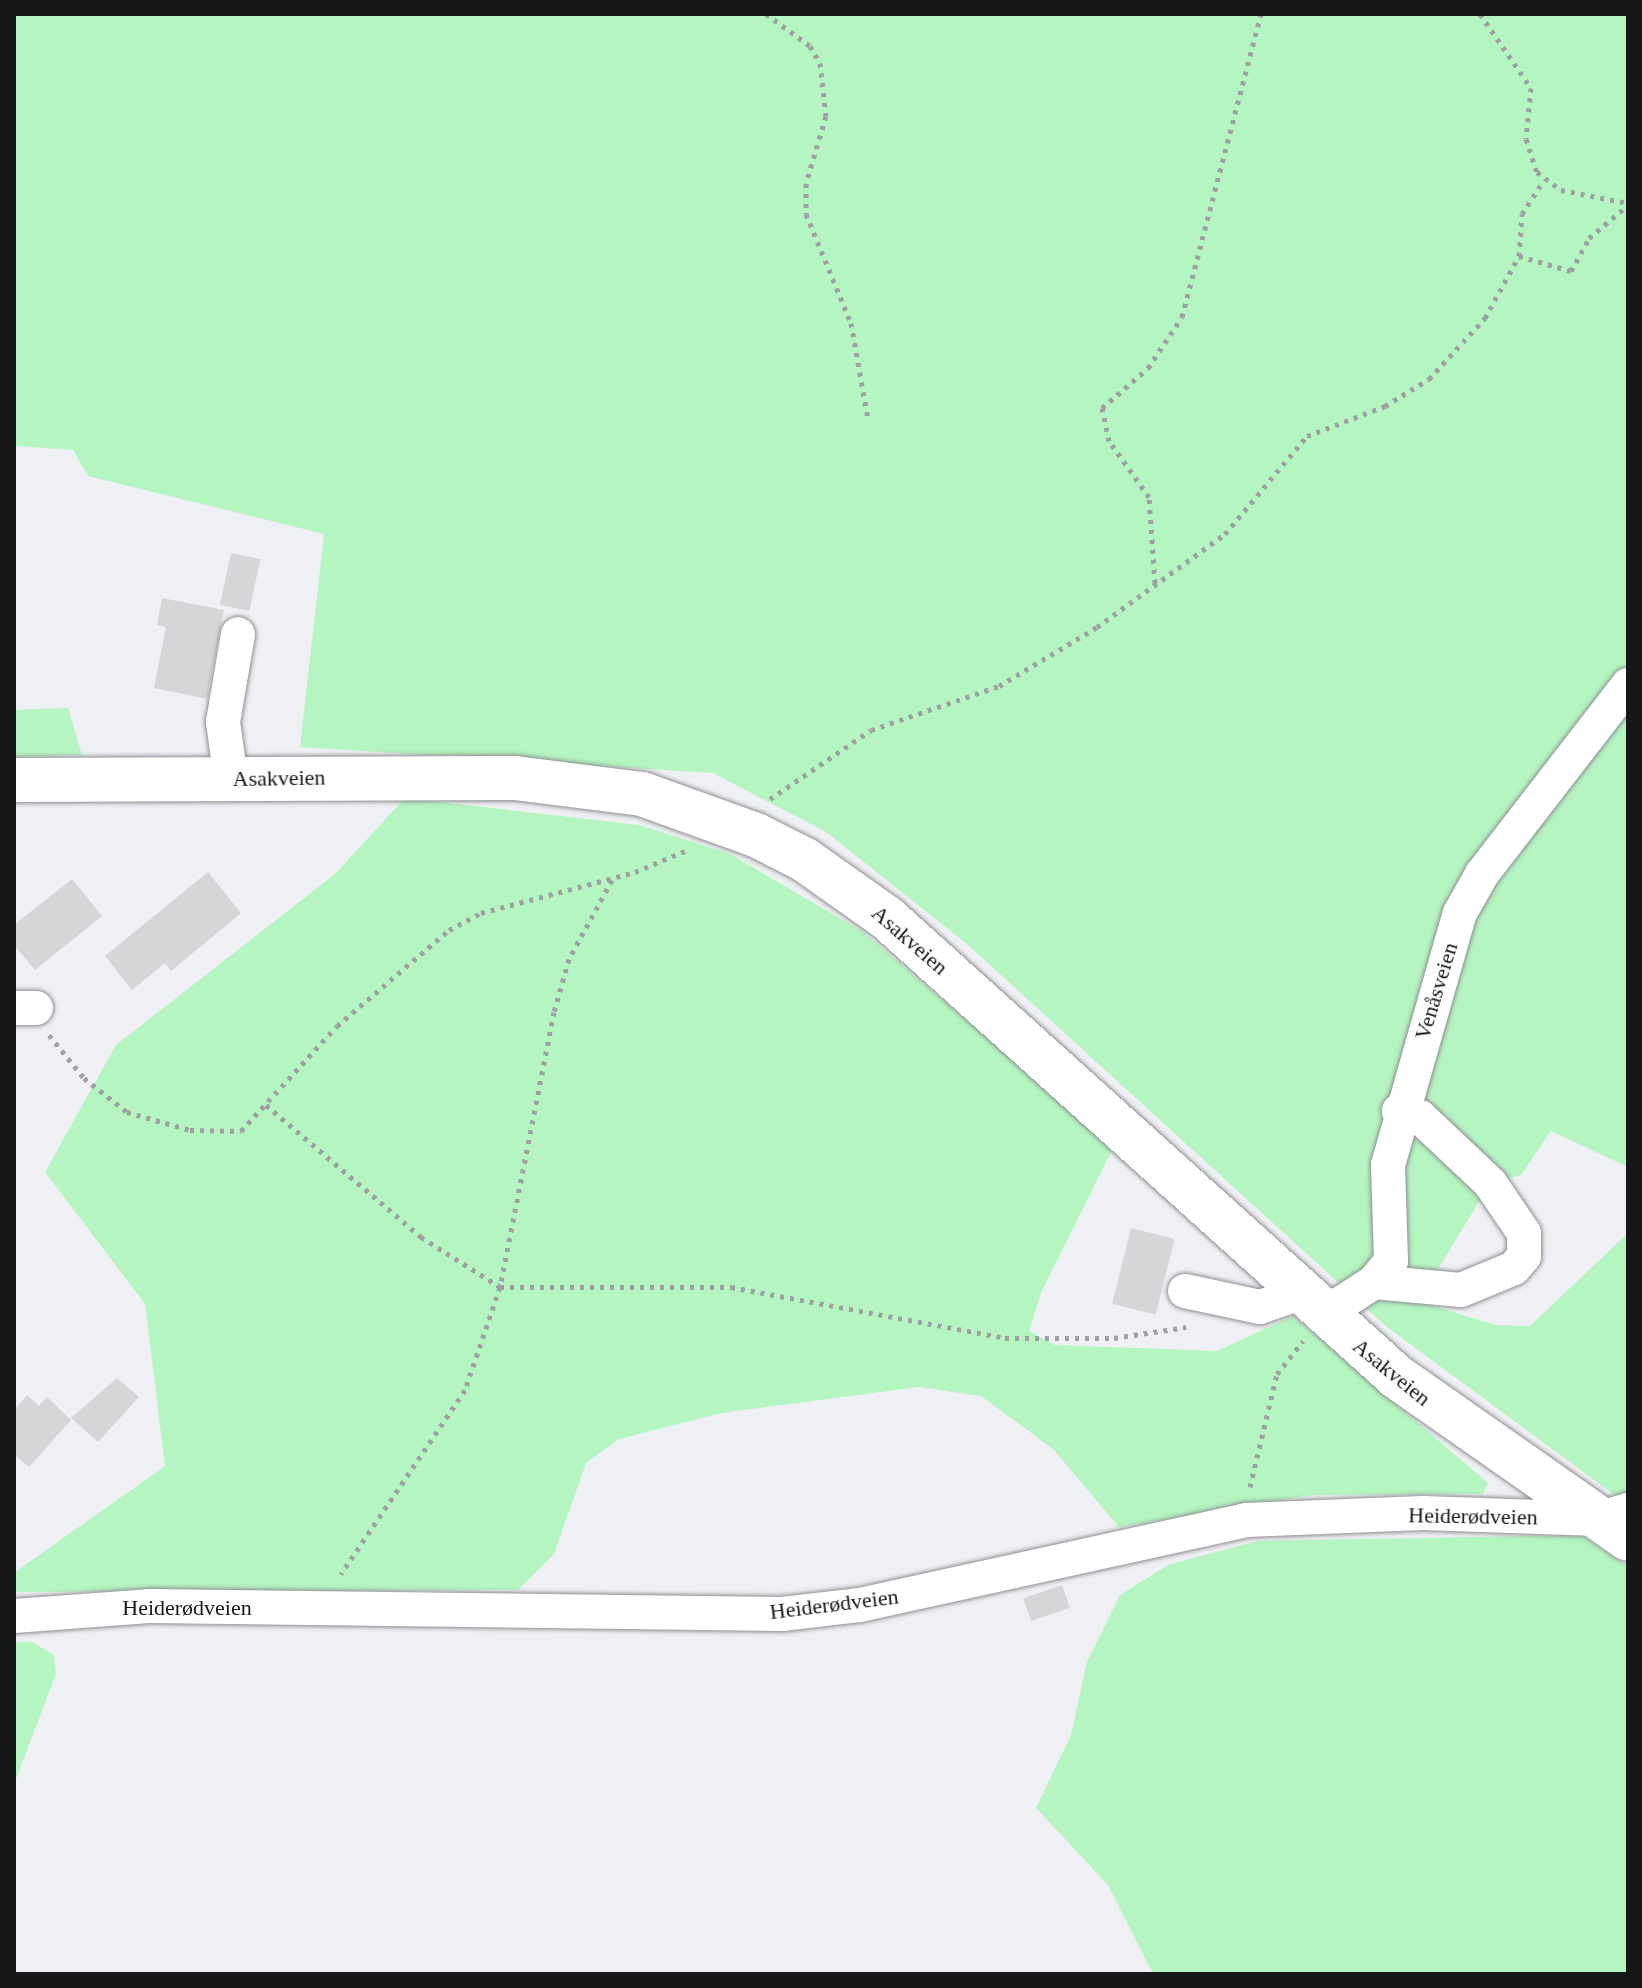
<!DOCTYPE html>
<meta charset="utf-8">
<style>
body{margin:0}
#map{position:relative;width:1642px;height:1988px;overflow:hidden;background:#eff0f4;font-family:Georgia,serif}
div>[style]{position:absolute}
.green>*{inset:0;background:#b5f5c1}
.building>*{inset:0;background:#d7d5d8;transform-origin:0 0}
.path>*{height:5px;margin-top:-2.5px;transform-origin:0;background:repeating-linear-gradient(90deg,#9fa0a3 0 4px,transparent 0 10px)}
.roads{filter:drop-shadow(0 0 2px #8f9093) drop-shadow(0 0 2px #8f9093)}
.minor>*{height:34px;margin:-17px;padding:0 17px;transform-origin:17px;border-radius:17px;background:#fff}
.major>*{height:44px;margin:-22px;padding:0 22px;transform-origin:22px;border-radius:22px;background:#fff}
span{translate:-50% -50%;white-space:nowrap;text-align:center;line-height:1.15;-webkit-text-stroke:7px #fff;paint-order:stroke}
.street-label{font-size:22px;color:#171719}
.frame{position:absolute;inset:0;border:16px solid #171719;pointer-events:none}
</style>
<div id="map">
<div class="green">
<div style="clip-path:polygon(14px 14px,1628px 14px,1628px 1167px,1551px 1131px,1521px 1175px,1490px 1183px,1425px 1291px,1424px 1303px,1495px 1325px,1530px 1326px,1628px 1233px,1628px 1505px,1387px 1327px,967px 944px,826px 832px,713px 773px,300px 747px,324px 534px,88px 476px,73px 450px,14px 446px)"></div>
<div style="clip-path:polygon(68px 708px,82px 755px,14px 757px,14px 710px)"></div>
<div style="clip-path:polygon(405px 798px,639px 825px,730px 854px,863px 932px,1114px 1146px,1041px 1293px,1029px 1331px,1055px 1345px,1217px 1351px,1293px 1316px,1488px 1483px,1483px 1494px,1313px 1495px,1119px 1527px,1053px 1449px,981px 1396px,919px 1387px,721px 1413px,619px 1439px,586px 1463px,554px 1554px,518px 1590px,14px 1592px,14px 1573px,165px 1466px,145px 1304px,45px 1172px,116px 1045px,335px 874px)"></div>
<div style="clip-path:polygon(1581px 1535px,1628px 1566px,1628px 1974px,1153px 1974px,1108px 1885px,1036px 1808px,1071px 1735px,1087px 1662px,1120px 1595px,1168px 1565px,1257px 1541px)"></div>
<div style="clip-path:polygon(14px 1642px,32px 1642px,54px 1655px,56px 1674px,14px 1784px)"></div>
</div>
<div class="building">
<div style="left:231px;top:553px;width:30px;height:53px;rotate:12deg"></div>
<div style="clip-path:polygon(162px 598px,224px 610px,207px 699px,154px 688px,166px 627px,157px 625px)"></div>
<div style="clip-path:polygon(208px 872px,241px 913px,171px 971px,165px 963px,132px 990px,105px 956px)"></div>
<div style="clip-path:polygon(72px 879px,102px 916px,35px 970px,14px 945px,14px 925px)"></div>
<div style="left:1131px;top:1228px;width:45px;height:78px;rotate:14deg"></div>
<div style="clip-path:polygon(117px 1378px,139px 1397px,98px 1442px,71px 1418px)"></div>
<div style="clip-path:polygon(27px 1395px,39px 1406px,47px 1397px,71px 1420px,29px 1467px,14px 1454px,14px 1410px)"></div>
<div style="left:1062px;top:1585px;width:24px;height:41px;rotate:71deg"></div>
</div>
<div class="path">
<div style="left:766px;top:14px;width:54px;rotate:36deg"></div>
<div style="left:810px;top:46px;width:20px;rotate:60deg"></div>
<div style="left:820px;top:63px;width:53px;rotate:83.5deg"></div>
<div style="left:826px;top:116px;width:70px;rotate:106.6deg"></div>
<div style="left:806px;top:183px;width:31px;rotate:90deg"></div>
<div style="left:806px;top:214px;width:118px;rotate:67.6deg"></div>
<div style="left:851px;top:323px;width:97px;rotate:80deg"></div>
<div style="left:1480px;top:14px;width:90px;rotate:55.4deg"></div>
<div style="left:1531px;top:88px;width:51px;rotate:95.6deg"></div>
<div style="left:1526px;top:139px;width:35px;rotate:72deg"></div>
<div style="left:1537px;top:172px;width:30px;rotate:37deg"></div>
<div style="left:1561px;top:190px;width:68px;rotate:11deg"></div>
<div style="left:1519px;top:256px;width:54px;rotate:16.1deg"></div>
<div style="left:1571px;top:271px;width:38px;rotate:-61deg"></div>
<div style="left:1589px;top:238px;width:51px;rotate:-40.2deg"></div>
<div style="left:1155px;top:583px;width:86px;rotate:-94deg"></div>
<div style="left:1149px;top:497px;width:69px;rotate:-125.5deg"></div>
<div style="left:1109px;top:441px;width:34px;rotate:-102deg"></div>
<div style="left:1102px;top:408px;width:61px;rotate:-41deg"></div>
<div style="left:1148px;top:368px;width:61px;rotate:-56.3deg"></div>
<div style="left:1182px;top:317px;width:313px;rotate:-75.4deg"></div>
<div style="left:770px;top:799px;width:122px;rotate:-34.3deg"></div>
<div style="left:871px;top:730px;width:135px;rotate:-19deg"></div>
<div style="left:999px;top:686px;width:114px;rotate:-31deg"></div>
<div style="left:1097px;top:627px;width:158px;rotate:-36deg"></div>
<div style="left:1225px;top:534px;width:128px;rotate:-50.1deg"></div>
<div style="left:1307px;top:436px;width:84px;rotate:-21deg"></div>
<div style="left:1385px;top:406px;width:52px;rotate:-31.5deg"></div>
<div style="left:1429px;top:379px;width:83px;rotate:-47.4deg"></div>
<div style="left:1485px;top:318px;width:71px;rotate:-61.3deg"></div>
<div style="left:1519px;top:256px;width:42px;rotate:-85.9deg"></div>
<div style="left:1522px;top:214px;width:40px;rotate:-57.1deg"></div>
<div style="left:612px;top:880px;width:90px;rotate:118.6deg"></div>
<div style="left:569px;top:959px;width:55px;rotate:105.8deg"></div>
<div style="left:554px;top:1012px;width:280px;rotate:101.1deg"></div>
<div style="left:500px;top:1287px;width:231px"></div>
<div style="left:731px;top:1287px;width:279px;rotate:10.5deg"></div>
<div style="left:1005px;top:1338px;width:109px"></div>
<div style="left:1114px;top:1338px;width:73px;rotate:-8.7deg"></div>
<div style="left:49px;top:1035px;width:55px;rotate:50.9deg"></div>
<div style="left:84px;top:1078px;width:55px;rotate:38.3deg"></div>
<div style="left:127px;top:1112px;width:66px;rotate:15.9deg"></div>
<div style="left:190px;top:1130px;width:51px;rotate:1.1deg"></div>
<div style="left:241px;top:1131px;width:142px;rotate:-47.6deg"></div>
<div style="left:337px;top:1026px;width:148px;rotate:-40.6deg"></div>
<div style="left:449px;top:930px;width:36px;rotate:-28deg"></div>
<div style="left:481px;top:913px;width:159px;rotate:-14.9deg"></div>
<div style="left:635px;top:872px;width:56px;rotate:-22.9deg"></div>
<div style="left:266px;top:1105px;width:204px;rotate:40.4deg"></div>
<div style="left:421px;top:1237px;width:93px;rotate:32.3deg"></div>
<div style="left:500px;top:1287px;width:109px;rotate:108.8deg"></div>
<div style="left:465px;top:1390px;width:222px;rotate:124deg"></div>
<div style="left:1250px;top:1487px;width:116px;rotate:-76.6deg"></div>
<div style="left:1277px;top:1374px;width:42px;rotate:-51.8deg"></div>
</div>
<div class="roads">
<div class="minor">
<div style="left:231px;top:779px;width:58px;rotate:-98deg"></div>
<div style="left:223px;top:722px;width:89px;rotate:-80.3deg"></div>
<div style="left:14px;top:1008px;width:22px"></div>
<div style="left:1374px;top:1282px;width:87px;rotate:5.3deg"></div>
<div style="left:1461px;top:1290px;width:57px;rotate:-22.5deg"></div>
<div style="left:1514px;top:1268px;width:16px;rotate:-50deg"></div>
<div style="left:1524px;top:1256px;width:23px;rotate:-90deg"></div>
<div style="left:1524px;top:1233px;width:60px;rotate:-124.2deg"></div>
<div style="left:1490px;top:1183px;width:96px;rotate:-136.7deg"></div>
<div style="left:1420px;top:1117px;width:22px;rotate:-164deg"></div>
<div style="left:1185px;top:1291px;width:77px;rotate:12deg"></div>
<div style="left:1260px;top:1307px;width:42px;rotate:-19.3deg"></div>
<div style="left:1323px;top:1315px;width:61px;rotate:-32.9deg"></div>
<div style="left:1374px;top:1282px;width:27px;rotate:-51deg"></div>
<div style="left:1391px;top:1261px;width:96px;rotate:-91.8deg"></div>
<div style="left:1388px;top:1165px;width:262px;rotate:-74.1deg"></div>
<div style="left:1460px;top:913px;width:45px;rotate:-60.6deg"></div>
<div style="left:1482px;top:874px;width:239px;rotate:-52.3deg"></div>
<div style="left:14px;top:1616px;width:135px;rotate:-4.2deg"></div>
<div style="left:149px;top:1606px;width:633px;rotate:0.72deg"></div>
<div style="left:782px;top:1614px;width:79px;rotate:-6.6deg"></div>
<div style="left:860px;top:1605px;width:395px;rotate:-12.4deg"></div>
<div style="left:1246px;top:1520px;width:177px;rotate:-2.3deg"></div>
<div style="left:1423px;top:1513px;width:175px;rotate:2deg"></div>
<div style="left:1598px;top:1519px;width:31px;rotate:-17deg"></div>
</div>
<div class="major">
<div style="left:14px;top:780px;width:501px;rotate:-0.23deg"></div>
<div style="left:515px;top:778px;width:128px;rotate:7.2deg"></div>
<div style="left:642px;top:794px;width:121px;rotate:19.8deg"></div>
<div style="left:756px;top:835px;width:55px;rotate:27deg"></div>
<div style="left:805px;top:860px;width:100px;rotate:35.3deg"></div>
<div style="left:887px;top:918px;width:686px;rotate:41.99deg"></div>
<div style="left:1397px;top:1377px;width:282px;rotate:35deg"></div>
</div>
</div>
<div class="street-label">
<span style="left:279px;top:778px;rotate:-1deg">Asakveien</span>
<span style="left:910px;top:940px;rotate:41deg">Asakveien</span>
<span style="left:1436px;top:991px;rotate:-73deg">Venåsveien</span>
<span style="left:1392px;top:1372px;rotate:39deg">Asakveien</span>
<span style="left:1473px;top:1516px;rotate:1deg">Heiderødveien</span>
<span style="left:834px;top:1604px;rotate:-7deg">Heiderødveien</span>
<span style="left:187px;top:1608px">Heiderødveien</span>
</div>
<div class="frame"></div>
</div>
